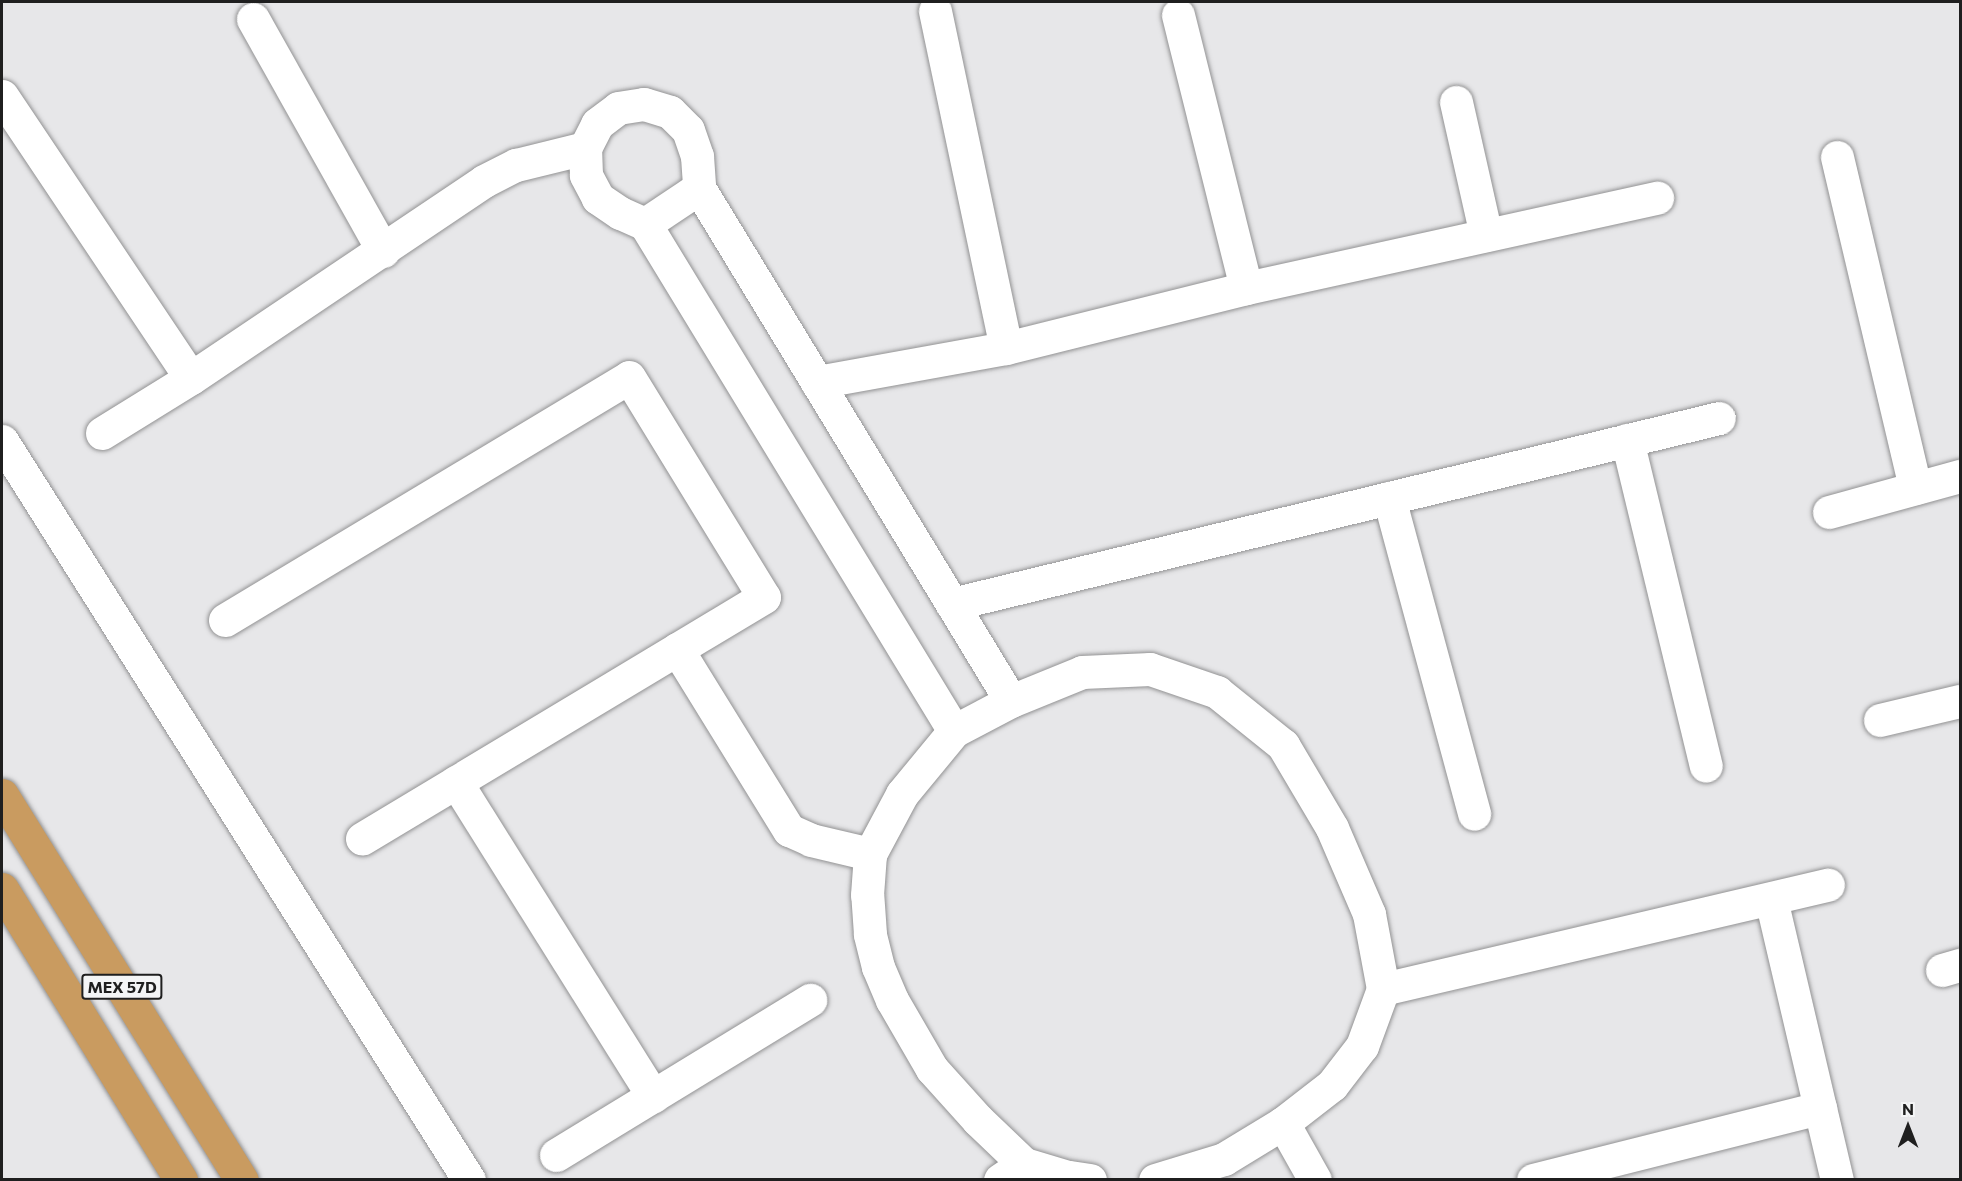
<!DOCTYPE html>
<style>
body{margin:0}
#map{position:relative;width:1962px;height:1181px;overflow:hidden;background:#e7e7e9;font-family:Commissioner,sans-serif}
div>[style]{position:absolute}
.roads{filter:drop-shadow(0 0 2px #929293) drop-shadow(0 0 2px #929293)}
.minor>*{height:33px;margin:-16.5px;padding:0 16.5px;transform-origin:16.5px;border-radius:16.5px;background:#fff}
.highway>*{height:33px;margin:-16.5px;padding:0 16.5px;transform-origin:16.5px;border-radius:16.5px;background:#c99b60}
span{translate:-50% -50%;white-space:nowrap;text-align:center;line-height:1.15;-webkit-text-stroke:6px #f4f5f6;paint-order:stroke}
.shield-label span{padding:2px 4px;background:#f4f5f6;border:2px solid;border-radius:4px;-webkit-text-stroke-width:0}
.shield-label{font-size:16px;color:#1f1f1f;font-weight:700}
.frame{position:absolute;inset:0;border:3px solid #1f1f1f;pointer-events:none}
.north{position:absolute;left:1878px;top:1097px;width:60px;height:60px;-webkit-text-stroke:4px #f4f5f6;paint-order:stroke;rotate:0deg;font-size:16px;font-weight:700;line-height:24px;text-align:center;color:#1f1f1f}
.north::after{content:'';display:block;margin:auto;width:21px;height:27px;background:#1f1f1f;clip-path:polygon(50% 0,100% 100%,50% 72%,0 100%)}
</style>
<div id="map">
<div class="roads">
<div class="minor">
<div style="left:935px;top:11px;width:344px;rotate:78.1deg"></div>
<div style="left:1178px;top:15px;width:281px;rotate:76deg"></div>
<div style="left:253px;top:19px;width:266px;rotate:60.7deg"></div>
<div style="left:2px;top:96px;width:339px;rotate:56.2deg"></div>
<div style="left:1456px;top:102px;width:136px;rotate:77.3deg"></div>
<div style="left:1837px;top:157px;width:340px;rotate:76.7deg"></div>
<div style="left:645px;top:224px;width:65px;rotate:-33.7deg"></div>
<div style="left:817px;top:382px;width:192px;rotate:-10.2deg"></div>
<div style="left:1006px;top:348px;width:247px;rotate:-14deg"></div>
<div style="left:1246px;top:288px;width:421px;rotate:-12.4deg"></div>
<div style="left:102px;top:433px;width:105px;rotate:-31.7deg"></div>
<div style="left:191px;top:378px;width:353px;rotate:-33.9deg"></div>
<div style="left:484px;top:181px;width:36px;rotate:-27deg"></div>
<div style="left:516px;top:165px;width:71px;rotate:-13.8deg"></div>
<div style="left:1627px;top:440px;width:335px;rotate:76.4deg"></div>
<div style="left:2px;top:441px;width:874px;rotate:57.71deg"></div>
<div style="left:1389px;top:498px;width:327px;rotate:74.9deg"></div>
<div style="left:1829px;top:512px;width:136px;rotate:-15.4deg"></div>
<div style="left:952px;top:604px;width:789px;rotate:-13.63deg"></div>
<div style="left:225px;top:620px;width:471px;rotate:-31deg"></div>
<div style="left:629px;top:377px;width:258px;rotate:58.5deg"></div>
<div style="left:764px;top:597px;width:469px;rotate:149deg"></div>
<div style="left:677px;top:649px;width:213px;rotate:58.3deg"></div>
<div style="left:789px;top:830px;width:24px;rotate:24deg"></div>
<div style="left:811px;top:840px;width:61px;rotate:13.3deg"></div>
<div style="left:1880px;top:720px;width:82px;rotate:-13.4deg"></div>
<div style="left:954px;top:731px;width:594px;rotate:-121.36deg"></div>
<div style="left:645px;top:224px;width:27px;rotate:-156deg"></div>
<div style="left:620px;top:213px;width:27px;rotate:-146deg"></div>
<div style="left:598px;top:198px;width:26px;rotate:-118deg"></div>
<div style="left:586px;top:175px;width:27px;rotate:-92deg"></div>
<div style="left:585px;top:148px;width:27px;rotate:-63deg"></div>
<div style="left:597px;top:124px;width:26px;rotate:-37deg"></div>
<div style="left:618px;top:108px;width:26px;rotate:-9deg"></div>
<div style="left:644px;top:104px;width:27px;rotate:17deg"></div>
<div style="left:670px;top:112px;width:25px;rotate:45deg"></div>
<div style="left:688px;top:130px;width:28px;rotate:71deg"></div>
<div style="left:697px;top:156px;width:32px;rotate:86deg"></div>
<div style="left:699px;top:188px;width:600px;rotate:58.69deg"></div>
<div style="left:456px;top:782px;width:371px;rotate:57.9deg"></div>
<div style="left:1771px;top:899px;width:289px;rotate:76.8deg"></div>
<div style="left:1942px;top:970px;width:19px;rotate:-16deg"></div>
<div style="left:1383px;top:989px;width:457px;rotate:-13.2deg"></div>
<div style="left:1283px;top:1123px;width:65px;rotate:60.7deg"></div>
<div style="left:556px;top:1155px;width:298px;rotate:-31.4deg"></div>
<div style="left:1000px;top:1180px;width:29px;rotate:-34deg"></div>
<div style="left:1090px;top:1180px;width:22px;rotate:-172deg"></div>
<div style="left:1068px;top:1177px;width:46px;rotate:-163.5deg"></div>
<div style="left:1024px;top:1164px;width:64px;rotate:-136.3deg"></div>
<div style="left:978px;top:1120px;width:69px;rotate:-132deg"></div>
<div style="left:932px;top:1069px;width:80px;rotate:-120.1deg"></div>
<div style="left:892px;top:1000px;width:36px;rotate:-113deg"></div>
<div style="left:878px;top:967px;width:34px;rotate:-104deg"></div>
<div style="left:870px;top:934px;width:39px;rotate:-94deg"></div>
<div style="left:867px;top:895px;width:41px;rotate:-85.8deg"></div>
<div style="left:870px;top:854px;width:68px;rotate:-61.9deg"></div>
<div style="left:902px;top:794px;width:82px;rotate:-50.5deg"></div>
<div style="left:954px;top:731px;width:64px;rotate:-27.8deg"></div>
<div style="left:1011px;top:701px;width:77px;rotate:-22.2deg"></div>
<div style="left:1082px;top:672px;width:68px;rotate:-2.5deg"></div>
<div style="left:1150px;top:669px;width:71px;rotate:18.9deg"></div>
<div style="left:1217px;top:692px;width:85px;rotate:38.8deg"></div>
<div style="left:1283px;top:745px;width:96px;rotate:59.4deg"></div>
<div style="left:1332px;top:828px;width:94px;rotate:66.7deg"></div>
<div style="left:1369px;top:914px;width:76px;rotate:79.4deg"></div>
<div style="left:1383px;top:989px;width:61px;rotate:110.2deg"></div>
<div style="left:1362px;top:1046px;width:49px;rotate:127.6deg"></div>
<div style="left:1332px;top:1085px;width:62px;rotate:142.2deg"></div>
<div style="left:1283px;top:1123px;width:69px;rotate:148.6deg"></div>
<div style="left:1224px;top:1159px;width:72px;rotate:163.1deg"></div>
<div style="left:1533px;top:1180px;width:296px;rotate:-14.1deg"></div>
</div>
<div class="highway">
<div style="left:2px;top:795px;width:454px;rotate:58.1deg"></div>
<div style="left:2px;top:889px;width:342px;rotate:58.4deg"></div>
</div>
</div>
<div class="shield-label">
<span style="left:122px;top:987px">MEX 57D</span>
</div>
<div class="frame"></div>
<div class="north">N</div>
</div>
